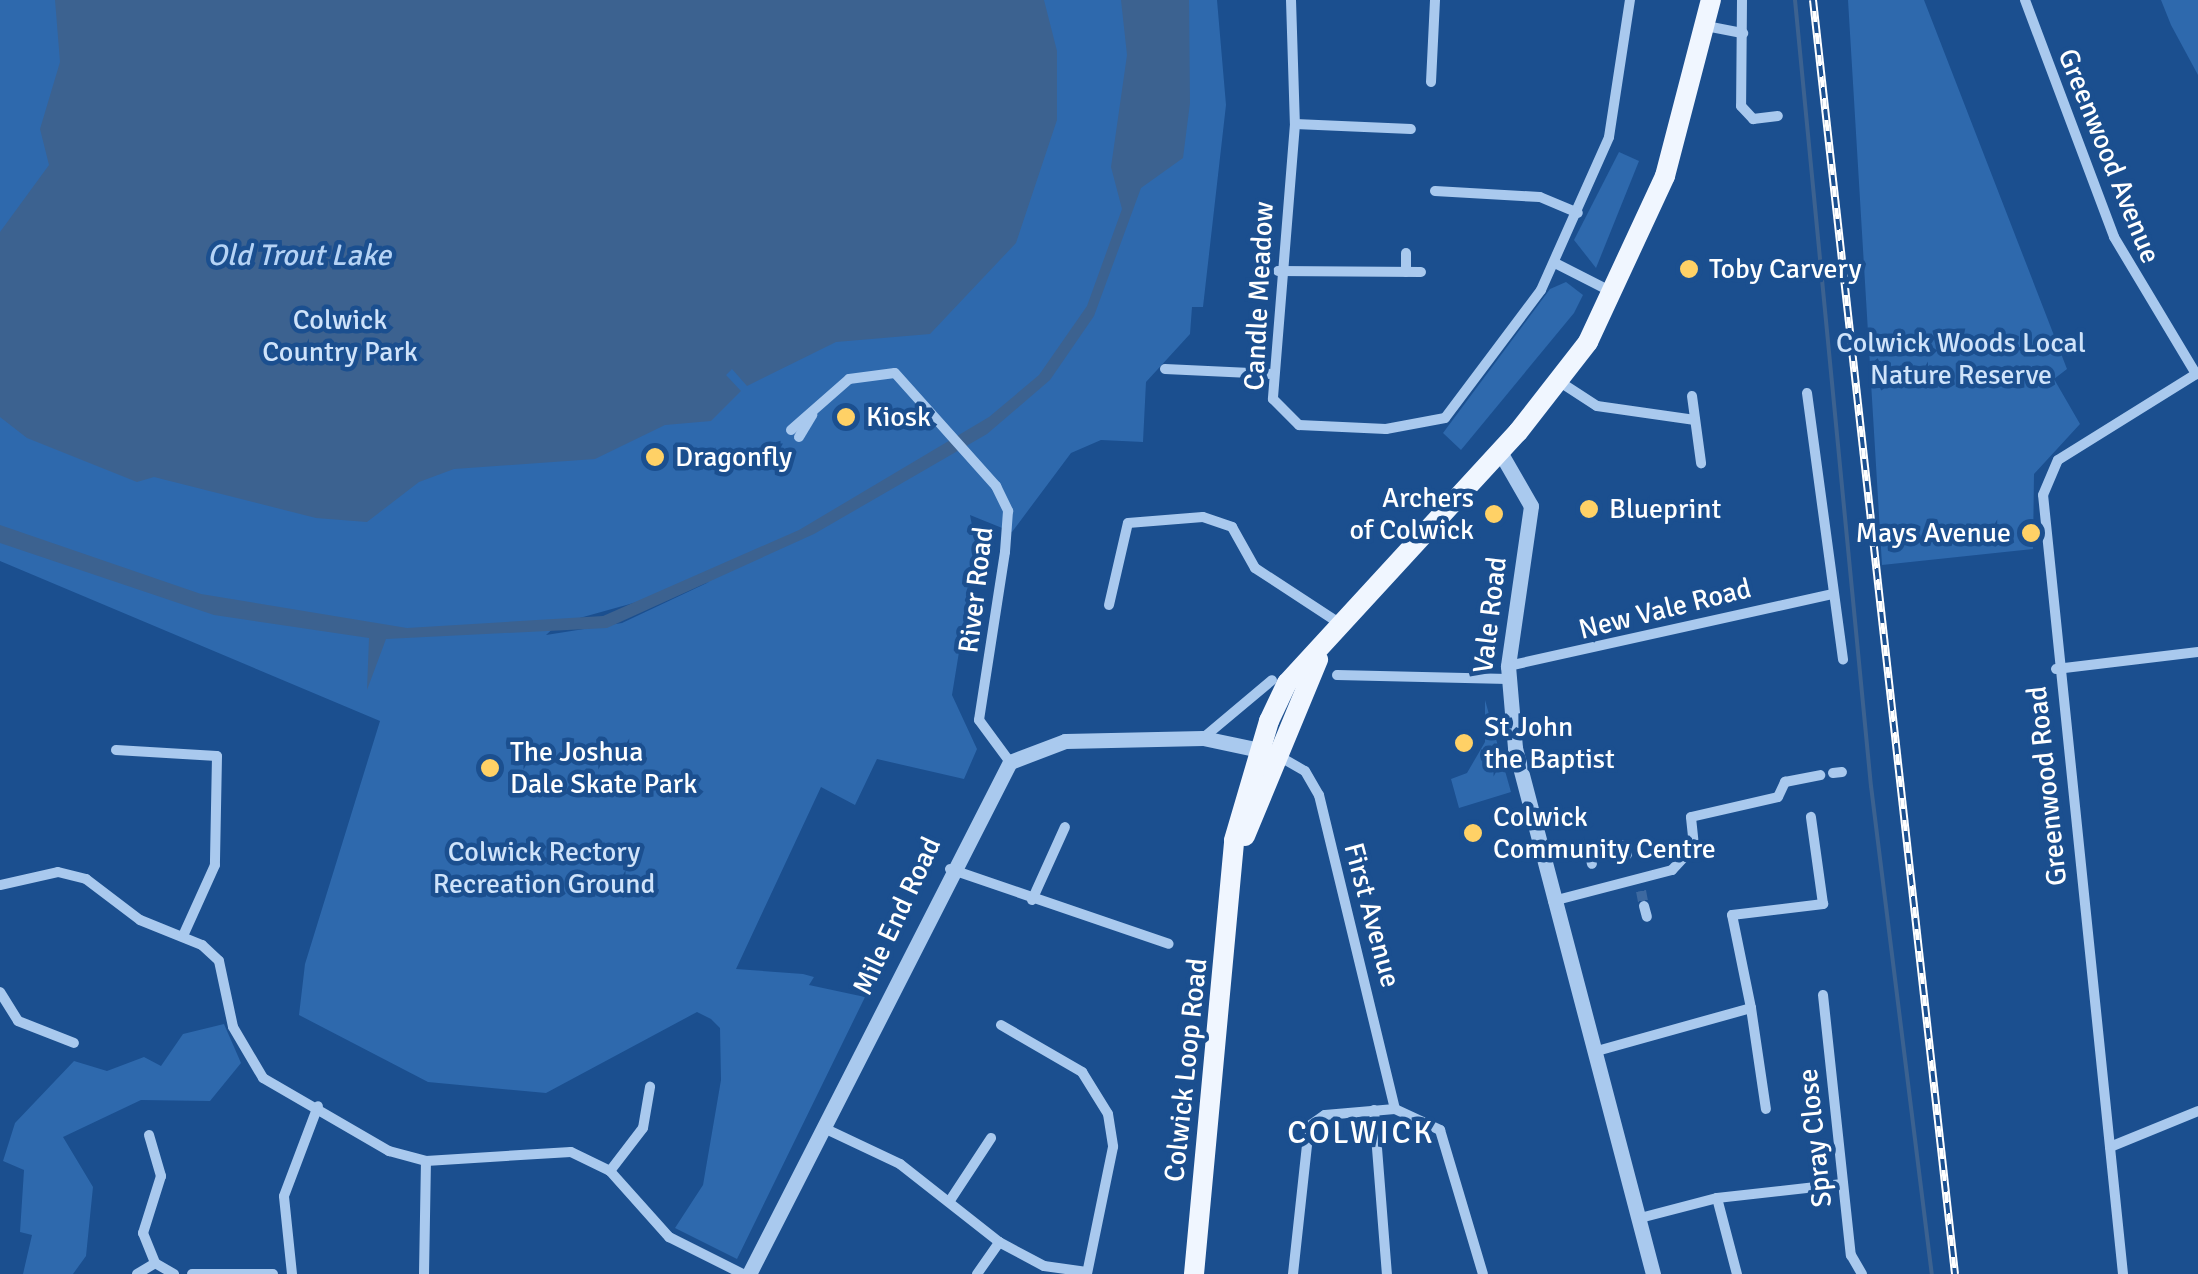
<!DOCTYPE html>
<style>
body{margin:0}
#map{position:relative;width:2198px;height:1274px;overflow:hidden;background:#1b4f8f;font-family:Signika,sans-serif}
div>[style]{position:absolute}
.green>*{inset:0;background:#2e69ad}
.water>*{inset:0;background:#3c6290}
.stream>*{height:4px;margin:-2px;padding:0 2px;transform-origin:2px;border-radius:2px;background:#3c6290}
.minor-tunnel>*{height:10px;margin-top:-5px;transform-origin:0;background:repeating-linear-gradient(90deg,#3d69a0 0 10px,transparent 0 15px)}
.minor>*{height:10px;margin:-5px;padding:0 5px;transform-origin:5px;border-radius:5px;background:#a9c9ee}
.tertiary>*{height:15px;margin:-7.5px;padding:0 7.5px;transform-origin:7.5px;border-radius:7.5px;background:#a9c9ee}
.primary>*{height:20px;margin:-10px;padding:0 10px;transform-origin:10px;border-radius:10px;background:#f0f6ff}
.rail>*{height:8px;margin-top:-4px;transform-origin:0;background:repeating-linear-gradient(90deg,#1b4f8f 0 11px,#fff 0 22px);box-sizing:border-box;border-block:2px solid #fff}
.dots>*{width:28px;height:28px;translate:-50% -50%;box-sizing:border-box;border:5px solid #1b4f8f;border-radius:50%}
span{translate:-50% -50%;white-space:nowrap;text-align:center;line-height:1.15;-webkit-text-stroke:9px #1b4f8f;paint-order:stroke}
.street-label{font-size:28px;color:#fff}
.poi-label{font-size:28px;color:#fff}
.left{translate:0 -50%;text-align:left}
.right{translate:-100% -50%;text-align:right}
.park-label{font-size:28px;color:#cfe3fa}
.water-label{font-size:30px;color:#b5d3f5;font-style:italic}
.quarter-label{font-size:32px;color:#fff;letter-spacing:2.5px}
</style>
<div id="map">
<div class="green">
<div style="clip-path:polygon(evenodd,0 0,1217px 0,1226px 105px,1203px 307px,1192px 307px,1190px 334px,1146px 382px,1143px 442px,1101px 440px,1071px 453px,1012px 532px,970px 515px,976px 547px,952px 695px,977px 749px,964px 779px,877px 759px,855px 805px,821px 787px,736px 969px,803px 974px,814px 977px,809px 985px,865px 997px,737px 1259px,675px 1228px,703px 1185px,721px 1080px,720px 1028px,711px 1019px,697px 1012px,546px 1093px,428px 1082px,299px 1015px,305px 964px,380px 721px,0 561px,0 0,709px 582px,622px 623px,546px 635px,558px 624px,709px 582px)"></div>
<div style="clip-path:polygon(1848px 0,1924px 0,2067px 369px,2054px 379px,2080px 424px,2034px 474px,2033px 549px,1882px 565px)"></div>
<div style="clip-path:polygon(2161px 0,2198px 0,2198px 75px,2171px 25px)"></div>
<div style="clip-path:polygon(1619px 152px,1639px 161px,1596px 268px,1574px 240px)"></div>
<div style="clip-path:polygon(1566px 282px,1583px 295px,1574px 313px,1461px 450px,1443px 433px,1550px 289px)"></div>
<div style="clip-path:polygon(1485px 700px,1511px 792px,1459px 808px,1451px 779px,1467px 773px,1485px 742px)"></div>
<div style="clip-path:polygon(224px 1024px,241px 1063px,210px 1101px,141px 1100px,63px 1137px,93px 1187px,86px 1256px,73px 1274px,23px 1274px,32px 1235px,20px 1232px,24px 1170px,3px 1161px,15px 1123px,74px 1061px,107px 1071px,144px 1057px,161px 1066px,183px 1034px)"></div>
</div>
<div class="water">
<div style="clip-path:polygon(55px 0,1044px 0,1057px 51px,1057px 120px,1016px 243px,930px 334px,836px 342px,747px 386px,732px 369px,726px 375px,741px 391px,711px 421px,665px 425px,595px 459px,454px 469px,419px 482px,367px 522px,316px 518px,154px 477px,137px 482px,27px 438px,0 417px,0 232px,49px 165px,40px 129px,60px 62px)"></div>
<div style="clip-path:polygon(1121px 0,1189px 0,1190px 103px,1183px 158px,1141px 188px,1094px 316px,1050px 380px,987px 434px,814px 534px,607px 628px,386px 639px,367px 690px,369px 638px,214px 615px,0 543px,0 525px,201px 594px,407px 628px,603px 616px,799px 530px,989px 417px,1039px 375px,1087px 306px,1122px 209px,1111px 167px,1127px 55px)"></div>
</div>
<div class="stream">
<div style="left:1795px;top:0;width:790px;rotate:84.48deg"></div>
<div style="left:1871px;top:786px;width:492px;rotate:82.9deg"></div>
</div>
<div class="minor-tunnel">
<div style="left:1641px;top:891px;width:15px;rotate:79deg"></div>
</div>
<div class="minor">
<div style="left:1291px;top:0;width:124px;rotate:88.2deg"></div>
<div style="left:1295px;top:124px;width:276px;rotate:94.6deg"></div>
<div style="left:1273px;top:399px;width:37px;rotate:45deg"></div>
<div style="left:1299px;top:425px;width:87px;rotate:2.6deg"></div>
<div style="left:1386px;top:429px;width:60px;rotate:-10.6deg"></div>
<div style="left:1445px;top:418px;width:160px;rotate:-53.1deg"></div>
<div style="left:1541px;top:290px;width:167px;rotate:-66deg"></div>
<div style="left:1609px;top:137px;width:139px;rotate:-81.3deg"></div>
<div style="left:1742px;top:0;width:106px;rotate:90.5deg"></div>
<div style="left:1741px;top:106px;width:18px;rotate:47deg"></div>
<div style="left:1753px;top:119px;width:25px;rotate:-7deg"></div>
<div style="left:2025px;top:0;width:253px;rotate:69.4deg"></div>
<div style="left:2114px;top:237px;width:160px;rotate:59.1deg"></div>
<div style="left:1706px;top:26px;width:38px;rotate:11deg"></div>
<div style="left:1431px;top:82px;width:82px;rotate:-87.2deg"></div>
<div style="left:1295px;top:124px;width:116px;rotate:2.5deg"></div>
<div style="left:1435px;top:191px;width:105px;rotate:3.3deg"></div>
<div style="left:1540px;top:197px;width:41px;rotate:22.8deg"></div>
<div style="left:1555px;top:263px;width:64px;rotate:27deg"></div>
<div style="left:1278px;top:271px;width:143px;rotate:0.4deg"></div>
<div style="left:1406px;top:272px;width:19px;rotate:-90deg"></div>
<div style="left:1165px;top:369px;width:107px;rotate:2.7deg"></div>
<div style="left:1560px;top:382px;width:44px;rotate:33deg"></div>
<div style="left:1597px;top:406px;width:99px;rotate:8.1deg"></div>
<div style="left:1807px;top:393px;width:269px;rotate:82.3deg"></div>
<div style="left:1692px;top:396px;width:68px;rotate:82.3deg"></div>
<div style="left:791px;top:430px;width:77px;rotate:-41.3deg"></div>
<div style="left:849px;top:379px;width:46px;rotate:-7.4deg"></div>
<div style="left:895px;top:373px;width:152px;rotate:48.2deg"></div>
<div style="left:996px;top:486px;width:28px;rotate:64deg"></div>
<div style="left:1008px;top:511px;width:41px;rotate:94.2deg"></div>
<div style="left:1005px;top:552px;width:170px;rotate:98.8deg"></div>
<div style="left:979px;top:720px;width:52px;rotate:53.6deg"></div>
<div style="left:799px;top:437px;width:26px;rotate:-59deg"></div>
<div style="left:1109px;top:605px;width:84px;rotate:-77deg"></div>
<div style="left:1128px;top:523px;width:75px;rotate:-4.6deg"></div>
<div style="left:1203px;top:517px;width:31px;rotate:19deg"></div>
<div style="left:1232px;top:527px;width:47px;rotate:60.7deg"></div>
<div style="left:1255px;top:568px;width:100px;rotate:33.2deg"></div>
<div style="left:1508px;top:666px;width:333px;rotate:-12.5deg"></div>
<div style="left:2056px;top:669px;width:143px;rotate:-6.8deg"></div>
<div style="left:1337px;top:675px;width:171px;rotate:1.3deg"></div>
<div style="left:1203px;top:738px;width:90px;rotate:-40deg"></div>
<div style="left:116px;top:750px;width:101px;rotate:3.4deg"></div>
<div style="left:217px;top:756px;width:109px;rotate:91.1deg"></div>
<div style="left:215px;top:865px;width:78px;rotate:114.3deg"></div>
<div style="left:1277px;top:755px;width:32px;rotate:30deg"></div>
<div style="left:1305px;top:771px;width:28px;rotate:60deg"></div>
<div style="left:1319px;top:795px;width:323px;rotate:76.4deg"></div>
<div style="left:1833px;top:773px;width:9px;rotate:-6deg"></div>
<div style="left:1625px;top:845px;width:10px;rotate:79deg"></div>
<div style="left:1590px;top:854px;width:10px;rotate:79deg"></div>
<div style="left:950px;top:869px;width:231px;rotate:18.9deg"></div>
<div style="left:0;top:885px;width:59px;rotate:-12.6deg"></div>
<div style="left:58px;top:872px;width:29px;rotate:14deg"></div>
<div style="left:86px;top:879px;width:68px;rotate:37.2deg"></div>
<div style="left:140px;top:920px;width:67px;rotate:22deg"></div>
<div style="left:202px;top:945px;width:23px;rotate:43deg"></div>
<div style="left:219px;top:961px;width:67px;rotate:78deg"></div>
<div style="left:233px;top:1027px;width:59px;rotate:59.5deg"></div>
<div style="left:263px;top:1078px;width:146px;rotate:30.1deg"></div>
<div style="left:389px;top:1151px;width:38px;rotate:15deg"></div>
<div style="left:426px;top:1161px;width:145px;rotate:-3.6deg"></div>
<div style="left:571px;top:1152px;width:43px;rotate:26deg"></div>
<div style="left:610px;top:1171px;width:89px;rotate:48.2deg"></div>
<div style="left:669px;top:1237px;width:83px;rotate:26.6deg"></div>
<div style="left:1032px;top:900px;width:80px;rotate:-65.7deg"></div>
<div style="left:1553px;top:901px;width:123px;rotate:-14.6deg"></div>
<div style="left:1672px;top:870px;width:33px;rotate:-47deg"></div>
<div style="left:1694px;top:846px;width:29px;rotate:-96deg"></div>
<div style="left:1691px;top:817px;width:89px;rotate:-12.9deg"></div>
<div style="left:1778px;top:797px;width:17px;rotate:-65deg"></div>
<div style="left:1785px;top:782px;width:36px;rotate:-11deg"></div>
<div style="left:1644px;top:906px;width:11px;rotate:75deg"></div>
<div style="left:0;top:992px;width:34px;rotate:58deg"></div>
<div style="left:18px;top:1021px;width:60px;rotate:21.4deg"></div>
<div style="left:1823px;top:995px;width:262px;rotate:83.9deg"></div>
<div style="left:1851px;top:1255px;width:22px;rotate:60deg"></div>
<div style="left:1751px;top:1008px;width:102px;rotate:81.6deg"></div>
<div style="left:1001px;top:1025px;width:94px;rotate:30.1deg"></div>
<div style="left:1082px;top:1072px;width:49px;rotate:58.2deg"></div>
<div style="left:1108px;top:1114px;width:33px;rotate:81deg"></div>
<div style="left:1113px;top:1147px;width:130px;rotate:101.6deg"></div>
<div style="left:1597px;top:1051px;width:160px;rotate:-15.6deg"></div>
<div style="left:1751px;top:1008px;width:95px;rotate:-101.5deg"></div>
<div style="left:1732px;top:915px;width:92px;rotate:-6.9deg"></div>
<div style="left:1823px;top:904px;width:88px;rotate:-97.9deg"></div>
<div style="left:1374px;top:1110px;width:165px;rotate:85.5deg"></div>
<div style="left:826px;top:1129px;width:82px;rotate:25.3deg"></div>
<div style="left:900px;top:1164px;width:126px;rotate:38.2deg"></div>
<div style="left:999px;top:1242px;width:51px;rotate:28.1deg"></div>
<div style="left:1044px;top:1266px;width:43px;rotate:7.9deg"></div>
<div style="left:149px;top:1135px;width:43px;rotate:73.7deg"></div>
<div style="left:161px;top:1176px;width:60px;rotate:107.5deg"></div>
<div style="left:143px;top:1233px;width:32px;rotate:68deg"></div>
<div style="left:155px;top:1263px;width:22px;rotate:30deg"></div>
<div style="left:2110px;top:1147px;width:95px;rotate:-22.2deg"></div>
<div style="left:610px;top:1171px;width:54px;rotate:-52.5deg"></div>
<div style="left:643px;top:1128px;width:42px;rotate:-80.3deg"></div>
<div style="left:1717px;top:1198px;width:79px;rotate:75.3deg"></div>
<div style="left:951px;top:1199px;width:73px;rotate:-56.7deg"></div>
<div style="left:1644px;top:1217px;width:75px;rotate:-14.6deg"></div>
<div style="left:1717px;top:1198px;width:126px;rotate:-6.4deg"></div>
<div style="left:137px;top:1274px;width:21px;rotate:-31deg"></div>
<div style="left:192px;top:1274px;width:81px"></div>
<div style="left:292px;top:1274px;width:78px;rotate:-95.9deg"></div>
<div style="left:284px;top:1196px;width:96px;rotate:-69.3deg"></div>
<div style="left:424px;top:1274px;width:113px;rotate:-89deg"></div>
<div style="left:977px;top:1274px;width:39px;rotate:-55deg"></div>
<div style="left:1293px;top:1274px;width:149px;rotate:-83.8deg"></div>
<div style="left:1309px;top:1126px;width:19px;rotate:-35deg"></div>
<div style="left:1325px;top:1115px;width:70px;rotate:-4.9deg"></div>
<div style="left:1395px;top:1109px;width:50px;rotate:25deg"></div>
<div style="left:1440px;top:1130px;width:150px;rotate:73.4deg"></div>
<div style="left:2123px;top:1274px;width:783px;rotate:-95.86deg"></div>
<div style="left:2043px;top:495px;width:38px;rotate:-67deg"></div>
<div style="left:2058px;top:460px;width:165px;rotate:-31.9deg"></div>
</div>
<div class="tertiary">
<div style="left:1500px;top:452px;width:62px;rotate:60.1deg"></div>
<div style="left:1531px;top:506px;width:162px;rotate:98.2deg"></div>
<div style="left:1508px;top:666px;width:82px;rotate:85.1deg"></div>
<div style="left:1515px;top:748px;width:544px;rotate:75.3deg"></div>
<div style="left:749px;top:1274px;width:575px;rotate:-62.99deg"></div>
<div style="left:1010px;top:762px;width:59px;rotate:-20.9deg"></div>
<div style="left:1065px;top:741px;width:138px;rotate:-1.2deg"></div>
<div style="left:1203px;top:738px;width:67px;rotate:12deg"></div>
</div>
<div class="primary">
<div style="left:1245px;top:836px;width:191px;rotate:-67.5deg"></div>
<div style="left:1194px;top:1274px;width:436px;rotate:-84.7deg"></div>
<div style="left:1234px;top:840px;width:124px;rotate:-73.6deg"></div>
<div style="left:1269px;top:721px;width:42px;rotate:-64.7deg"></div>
<div style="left:1287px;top:683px;width:341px;rotate:-47.4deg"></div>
<div style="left:1518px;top:432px;width:114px;rotate:-52.1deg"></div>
<div style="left:1588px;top:342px;width:183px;rotate:-65.1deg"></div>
<div style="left:1665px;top:176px;width:182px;rotate:-75.4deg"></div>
</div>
<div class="rail">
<div style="left:1813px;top:0;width:1282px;rotate:83.64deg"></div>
</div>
<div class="dots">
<div style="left:1689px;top:269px;background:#ffd166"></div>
<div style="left:846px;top:417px;background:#ffd166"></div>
<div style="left:655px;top:457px;background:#ffd166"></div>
<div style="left:1589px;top:509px;background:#ffd166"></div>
<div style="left:1494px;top:514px;background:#ffd166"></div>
<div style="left:2031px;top:533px;background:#ffd166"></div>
<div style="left:1464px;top:743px;background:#ffd166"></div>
<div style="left:490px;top:768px;background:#ffd166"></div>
<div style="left:1473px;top:833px;background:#ffd166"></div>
</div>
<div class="street-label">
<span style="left:2109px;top:156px;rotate:68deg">Greenwood Avenue</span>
<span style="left:1259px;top:296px;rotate:-87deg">Candle Meadow</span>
<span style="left:976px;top:590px;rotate:-83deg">River Road</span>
<span style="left:1665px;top:609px;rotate:-14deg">New Vale Road</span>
<span style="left:1490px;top:615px;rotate:-83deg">Vale Road</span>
<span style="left:2047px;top:786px;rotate:-96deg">Greenwood Road</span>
<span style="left:1372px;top:915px;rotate:75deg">First Avenue</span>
<span style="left:897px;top:916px;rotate:-65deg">Mile End Road</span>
<span style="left:1186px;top:1070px;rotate:-84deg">Colwick Loop Road</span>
<span style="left:1815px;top:1138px;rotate:-96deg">Spray Close</span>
</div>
<div class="poi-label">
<span class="left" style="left:1709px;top:269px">Toby Carvery</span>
<span class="left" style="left:866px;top:417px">Kiosk</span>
<span class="left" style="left:675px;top:457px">Dragonfly</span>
<span class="right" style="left:1474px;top:514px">Archers<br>of Colwick</span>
<span class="left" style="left:1609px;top:509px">Blueprint</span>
<span class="right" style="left:2011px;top:533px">Mays Avenue</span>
<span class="left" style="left:1484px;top:743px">St John<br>the Baptist</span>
<span class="left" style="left:510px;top:768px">The Joshua<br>Dale Skate Park</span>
<span class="left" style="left:1493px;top:833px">Colwick<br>Community Centre</span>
</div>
<div class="park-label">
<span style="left:340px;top:336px">Colwick<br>Country Park</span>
<span style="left:1961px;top:359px">Colwick Woods Local<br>Nature Reserve</span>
<span style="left:544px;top:868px">Colwick Rectory<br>Recreation Ground</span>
</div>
<div class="water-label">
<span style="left:299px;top:256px">Old Trout Lake</span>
</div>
<div class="quarter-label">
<span style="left:1361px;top:1133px">COLWICK</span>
</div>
</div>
